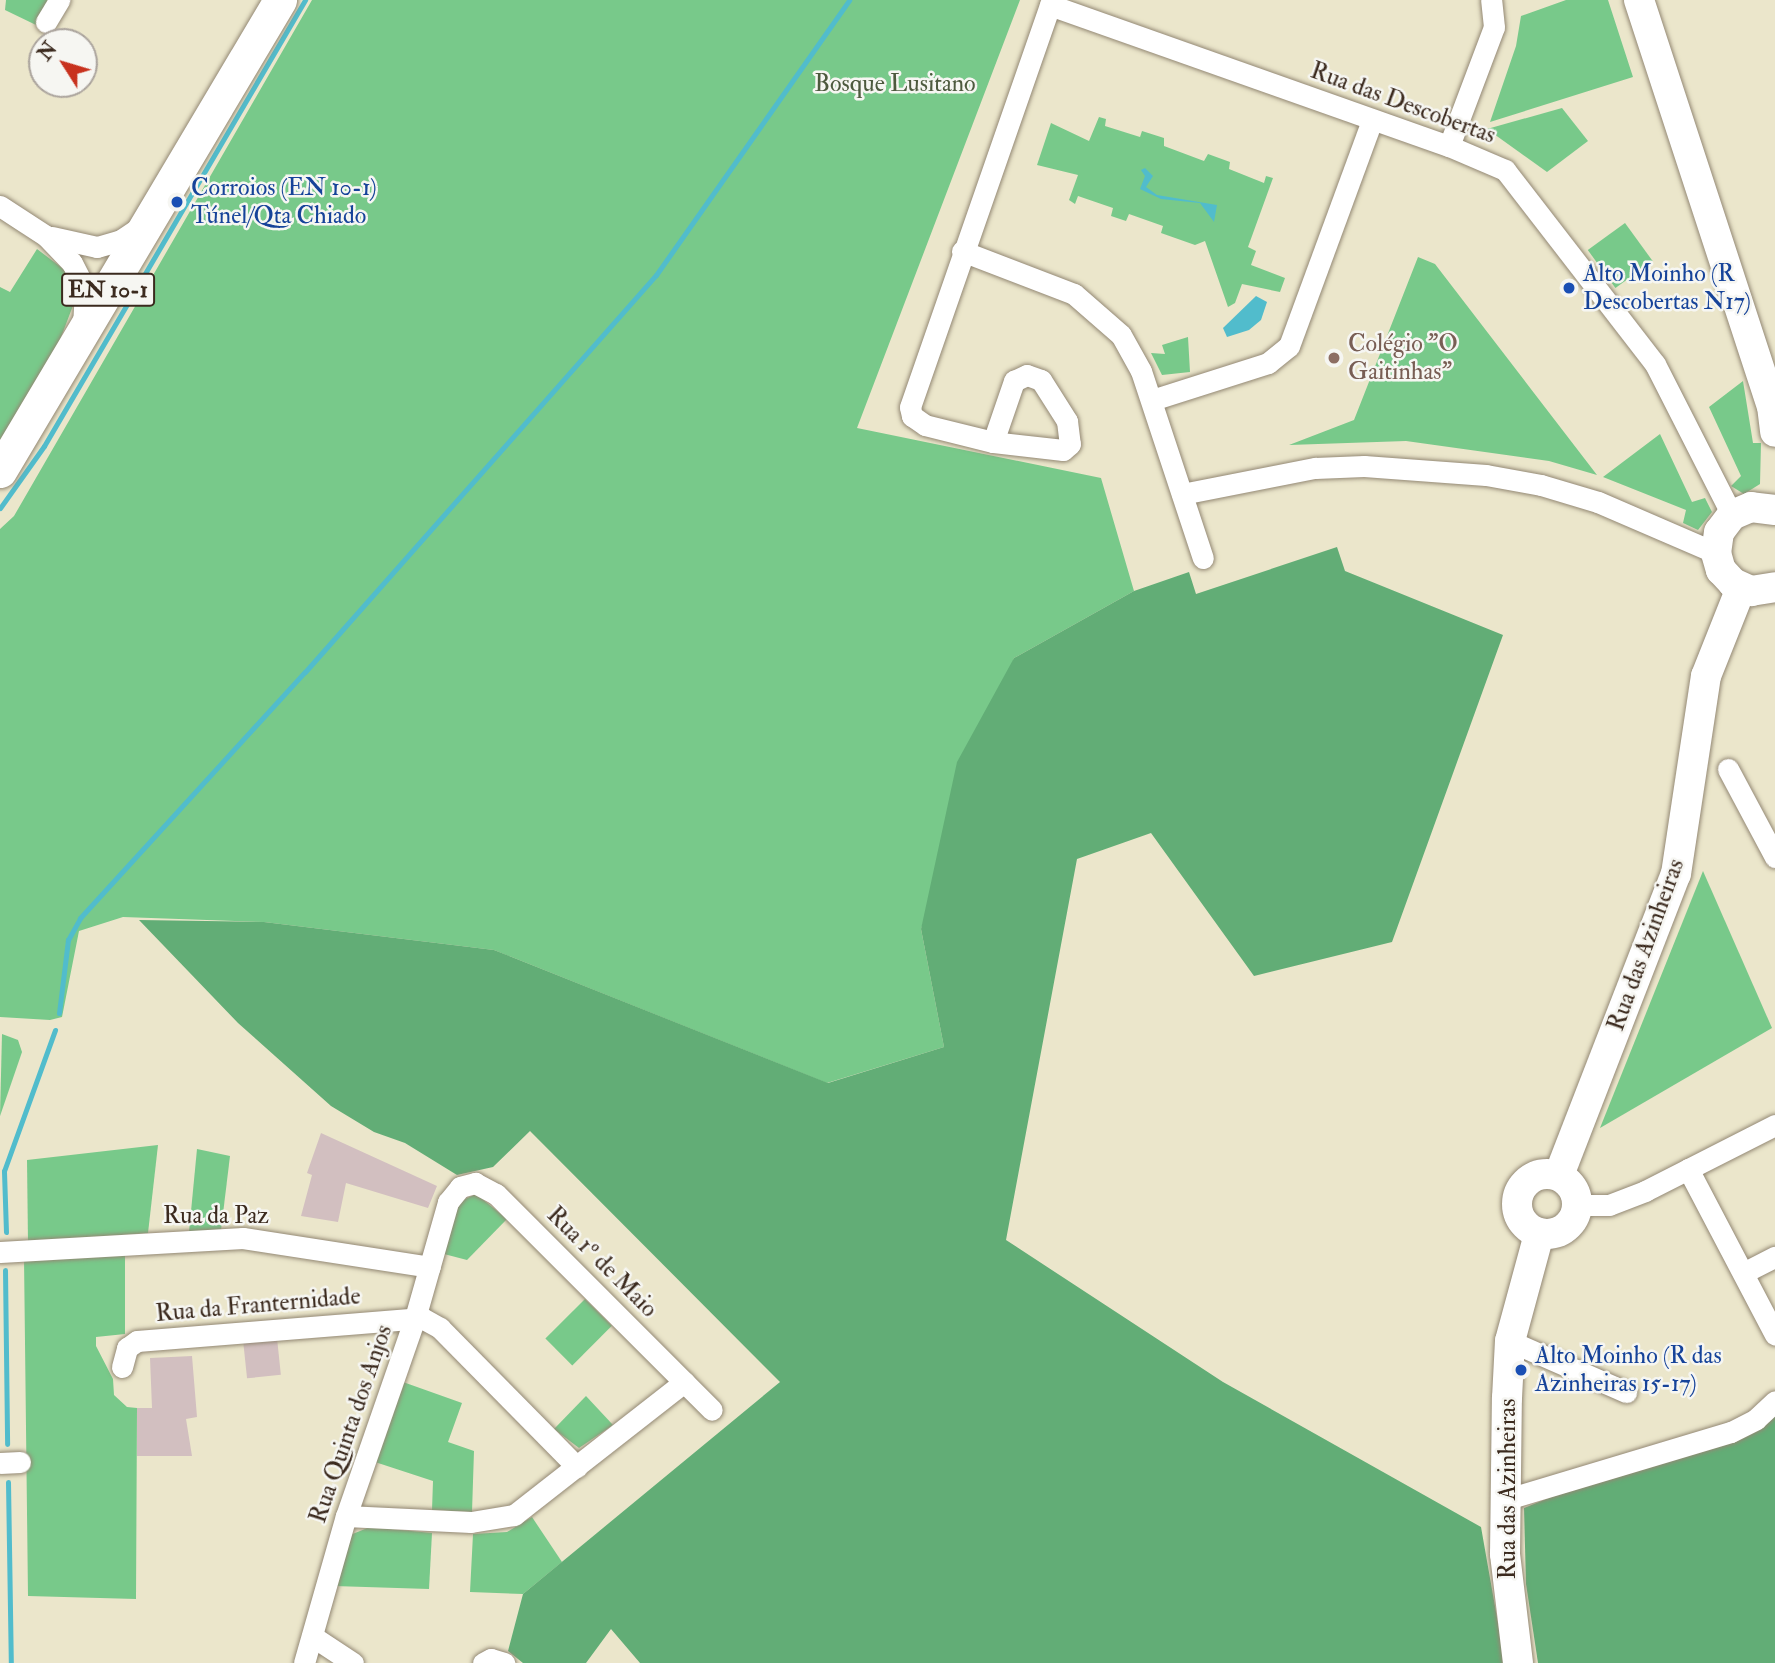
<!DOCTYPE html>
<meta charset="utf-8">
<style>
body{margin:0}
#map{position:relative;width:1775px;height:1663px;overflow:hidden;background:#ebe6cb;font-family:"IM FELL Double Pica",serif}
div>[style]{position:absolute}
.industrial>*{inset:0;background:#d2bfc0;transform-origin:0 0}
.green>*{inset:0;background:#78c98a;transform-origin:0 0}
.forest>*{inset:0;background:#62ad76}
.water>*{inset:0;background:#51bccc}
.stream>*{height:5px;margin:-2.5px;padding:0 2.5px;transform-origin:2.5px;border-radius:2.5px;background:#51bccc}
.roads{filter:drop-shadow(0 0 2px #938874) drop-shadow(0 0 2px #938874)}
.street>*{height:21px;margin:-10.5px;padding:0 10.5px;transform-origin:10.5px;border-radius:10.5px;background:#fff}
.secondary>*{height:30px;margin:-15px;padding:0 15px;transform-origin:15px;border-radius:15px;background:#fff}
.secondary>.ring{margin:-15px;padding:0;box-sizing:content-box;background:none;border:30px solid #fff;border-radius:50%}
.primary>*{height:33px;margin:-16.5px;padding:0 16.5px;transform-origin:16.5px;border-radius:16.5px;background:#fff}
.dots>*{width:19px;height:19px;translate:-50% -50%;box-sizing:border-box;border:4px solid #f6f6f2;border-radius:50%}
span{translate:-50% -50%;white-space:nowrap;text-align:center;line-height:1.15;-webkit-text-stroke:5px #f6f6f2;paint-order:stroke}
.shield-label span{padding:2px 5px;background:#f6f6f2;border:2px solid;border-radius:5px;-webkit-text-stroke-width:0}
.shield-label{font-size:23px;color:#3b2a1e;font-weight:700}
.park-label{font-size:24px;color:#4d5a3e}
.street-label{font-size:24px;color:#3b2a1e}
.transit-label{font-size:24px;color:#164399}
.left{translate:0 -50%;text-align:left}
.education-label{font-size:24px;color:#785e54}
.north{position:absolute;left:28px;top:28px;width:70px;height:70px;box-sizing:border-box;background:#f6f6f2;border:2px solid #aba49d;border-radius:50%;rotate:307deg;font-size:19px;font-weight:700;line-height:28px;text-align:center;color:#3b2a1e}
.north::after{content:'';display:block;margin:auto;width:24px;height:32px;background:#c8321e;clip-path:polygon(50% 0,100% 100%,50% 72%,0 100%)}
</style>
<div id="map">
<div class="industrial">
<div style="clip-path:polygon(321px 1133px,437px 1186px,428px 1208px,346px 1183px,338px 1222px,301px 1216px,312px 1175px,307px 1173px)"></div>
<div style="left:277px;top:1338px;width:37px;height:34px;rotate:84deg"></div>
<div style="clip-path:polygon(192px 1356px,197px 1417px,186px 1419px,192px 1456px,137px 1456px,137px 1408px,152px 1408px,150px 1358px)"></div>
</div>
<div class="green">
<div style="clip-path:polygon(6px 0,50px 0,36px 25px,5px 10px)"></div>
<div style="clip-path:polygon(312px 0,1020px 0,857px 428px,1101px 478px,1134px 591px,1014px 658px,921px 929px,944px 1047px,827px 1083px,494px 950px,264px 922px,123px 917px,79px 931px,62px 1017px,50px 1020px,0 1017px,0 529px,14px 516px)"></div>
<div style="clip-path:polygon(1566px 0,1608px 0,1633px 77px,1490px 122px,1516px 46px,1521px 16px)"></div>
<div style="clip-path:polygon(1562px 108px,1588px 141px,1547px 172px,1487px 129px)"></div>
<div style="clip-path:polygon(1099px 117px,1106px 119px,1105px 126px,1140px 137px,1142px 131px,1164px 138px,1164px 146px,1204px 161px,1208px 154px,1230px 162px,1229px 169px,1264px 183px,1266px 176px,1273px 178px,1248px 247px,1256px 251px,1251px 265px,1285px 278px,1280px 292px,1242px 284px,1235px 303px,1228px 307px,1205px 241px,1195px 245px,1161px 233px,1163px 226px,1129px 214px,1126px 221px,1111px 216px,1113px 208px,1078px 196px,1075px 204px,1069px 200px,1078px 175px,1037px 165px,1051px 123px,1089px 141px)"></div>
<div style="left:1625px;top:223px;width:47px;height:46px;rotate:54deg"></div>
<div style="clip-path:polygon(37px 249px,66px 271px,74px 303px,55px 353px,0 448px,0 287px,10px 292px)"></div>
<div style="clip-path:polygon(1418px 257px,1435px 264px,1597px 475px,1549px 461px,1406px 441px,1289px 445px,1354px 420px)"></div>
<div style="clip-path:polygon(1188px 337px,1190px 372px,1162px 375px,1151px 353px,1165px 354px,1162px 345px)"></div>
<div style="clip-path:polygon(1743px 381px,1753px 443px,1761px 443px,1760px 484px,1744px 494px,1731px 486px,1741px 476px,1709px 407px)"></div>
<div style="clip-path:polygon(1660px 434px,1692px 502px,1705px 498px,1712px 512px,1698px 530px,1683px 523px,1686px 510px,1603px 477px)"></div>
<div style="clip-path:polygon(1703px 871px,1772px 1028px,1600px 1128px)"></div>
<div style="clip-path:polygon(2px 1034px,18px 1040px,22px 1052px,0 1116px)"></div>
<div style="clip-path:polygon(158px 1145px,148px 1233px,28px 1242px,27px 1160px)"></div>
<div style="clip-path:polygon(197px 1149px,230px 1156px,221px 1230px,189px 1232px)"></div>
<div style="clip-path:polygon(476px 1194px,507px 1219px,467px 1260px,444px 1254px,459px 1202px)"></div>
<div style="clip-path:polygon(125px 1251px,125px 1334px,96px 1337px,96px 1346px,113px 1379px,114px 1395px,127px 1407px,137px 1408px,136px 1599px,28px 1596px,24px 1258px)"></div>
<div style="left:585px;top:1299px;width:38px;height:56px;rotate:45deg"></div>
<div style="clip-path:polygon(403px 1382px,462px 1403px,448px 1442px,474px 1451px,472px 1512px,432px 1510px,433px 1481px,375px 1462px)"></div>
<div style="clip-path:polygon(586px 1396px,613px 1425px,579px 1448px,554px 1429px)"></div>
<div style="clip-path:polygon(532px 1517px,562px 1562px,523px 1594px,470px 1592px,473px 1534px,507px 1532px)"></div>
<div style="clip-path:polygon(370px 1527px,432px 1533px,429px 1589px,334px 1586px,350px 1535px)"></div>
</div>
<div class="forest">
<div style="clip-path:polygon(1337px 547px,1345px 571px,1503px 635px,1392px 942px,1254px 976px,1151px 833px,1077px 859px,1006px 1240px,1223px 1382px,1481px 1527px,1505px 1663px,640px 1663px,611px 1629px,586px 1663px,523px 1663px,508px 1651px,523px 1594px,780px 1382px,530px 1131px,493px 1167px,457px 1175px,405px 1143px,374px 1132px,331px 1106px,238px 1023px,139px 920px,264px 922px,494px 950px,828px 1083px,944px 1047px,921px 929px,957px 762px,1014px 658px,1134px 591px,1189px 572px,1196px 594px)"></div>
<div style="clip-path:polygon(1775px 1407px,1775px 1663px,1538px 1663px,1526px 1584px,1524px 1508px)"></div>
</div>
<div class="water">
<div style="clip-path:polygon(1145px 168px,1153px 176px,1146px 187px,1157px 195px,1217px 205px,1214px 222px,1200px 203px,1161px 199px,1140px 189px,1145px 176px,1141px 170px)"></div>
<div style="clip-path:polygon(1256px 296px,1267px 302px,1261px 320px,1249px 330px,1227px 337px,1223px 328px)"></div>
</div>
<div class="stream">
<div style="left:0;top:508px;width:76px;rotate:-54.6deg"></div>
<div style="left:44px;top:446px;width:517px;rotate:-59.66deg"></div>
<div style="left:59px;top:1013px;width:74px;rotate:-83deg"></div>
<div style="left:68px;top:940px;width:25px;rotate:-61deg"></div>
<div style="left:80px;top:918px;width:333px;rotate:-47.6deg"></div>
<div style="left:305px;top:672px;width:530px;rotate:-48.52deg"></div>
<div style="left:656px;top:275px;width:336px;rotate:-54.9deg"></div>
<div style="left:6px;top:1232px;width:61px;rotate:-91.9deg"></div>
<div style="left:4px;top:1171px;width:150px;rotate:-70.1deg"></div>
<div style="left:5px;top:1270px;width:174px;rotate:89.3deg"></div>
<div style="left:8px;top:1482px;width:181px;rotate:89.1deg"></div>
</div>
<div class="roads">
<div class="street">
<div style="left:1050px;top:5px;width:423px;rotate:19.5deg"></div>
<div style="left:1449px;top:146px;width:61px;rotate:23.2deg"></div>
<div style="left:1505px;top:170px;width:245px;rotate:52.3deg"></div>
<div style="left:1655px;top:364px;width:169px;rotate:63deg"></div>
<div style="left:46px;top:22px;width:26px;rotate:-59deg"></div>
<div style="left:1449px;top:146px;width:127px;rotate:-69.3deg"></div>
<div style="left:1494px;top:27px;width:27px;rotate:-96deg"></div>
<div style="left:0;top:206px;width:55px;rotate:33.1deg"></div>
<div style="left:46px;top:236px;width:37px;rotate:46deg"></div>
<div style="left:72px;top:263px;width:29px;rotate:63deg"></div>
<div style="left:85px;top:289px;width:34px;rotate:93deg"></div>
<div style="left:52px;top:237px;width:46px;rotate:12.5deg"></div>
<div style="left:97px;top:247px;width:25px;rotate:-16deg"></div>
<div style="left:121px;top:240px;width:22px;rotate:-34deg"></div>
<div style="left:962px;top:251px;width:120px;rotate:21deg"></div>
<div style="left:1074px;top:294px;width:62px;rotate:41.1deg"></div>
<div style="left:1121px;top:335px;width:41px;rotate:60.9deg"></div>
<div style="left:1141px;top:371px;width:197px;rotate:71.7deg"></div>
<div style="left:1152px;top:400px;width:122px;rotate:-17.7deg"></div>
<div style="left:1268px;top:363px;width:27px;rotate:-39deg"></div>
<div style="left:1289px;top:346px;width:241px;rotate:-69.8deg"></div>
<div style="left:993px;top:442px;width:65px;rotate:-71deg"></div>
<div style="left:1014px;top:381px;width:14px;rotate:-25deg"></div>
<div style="left:1027px;top:375px;width:15px;rotate:20deg"></div>
<div style="left:1041px;top:380px;width:49px;rotate:57.6deg"></div>
<div style="left:1067px;top:421px;width:23px;rotate:83deg"></div>
<div style="left:1070px;top:444px;width:9px;rotate:139deg"></div>
<div style="left:1063px;top:450px;width:70px;rotate:-173.5deg"></div>
<div style="left:993px;top:442px;width:70px;rotate:-166deg"></div>
<div style="left:925px;top:425px;width:16px;rotate:-145deg"></div>
<div style="left:912px;top:416px;width:9px;rotate:-103deg"></div>
<div style="left:910px;top:407px;width:431px;rotate:-70.8deg"></div>
<div style="left:1182px;top:494px;width:136px;rotate:-11.1deg"></div>
<div style="left:1315px;top:468px;width:49px;rotate:-2.3deg"></div>
<div style="left:1364px;top:466px;width:122px;rotate:4.2deg"></div>
<div style="left:1486px;top:475px;width:56px;rotate:10.3deg"></div>
<div style="left:1541px;top:485px;width:59px;rotate:16.6deg"></div>
<div style="left:1598px;top:502px;width:129px;rotate:23.4deg"></div>
<div style="left:1728px;top:769px;width:100px;rotate:61.9deg"></div>
<div style="left:1688px;top:1169px;width:187px;rotate:62.3deg"></div>
<div style="left:1578px;top:1205px;width:31px"></div>
<div style="left:1609px;top:1205px;width:39px;rotate:-21deg"></div>
<div style="left:1645px;top:1191px;width:146px;rotate:-26.9deg"></div>
<div style="left:0;top:1252px;width:243px;rotate:-3.3deg"></div>
<div style="left:243px;top:1238px;width:189px;rotate:8.8deg"></div>
<div style="left:1743px;top:1273px;width:36px;rotate:-27deg"></div>
<div style="left:1510px;top:1341px;width:127px;rotate:23.7deg"></div>
<div style="left:122px;top:1367px;width:20px;rotate:-75deg"></div>
<div style="left:127px;top:1348px;width:12px;rotate:-35deg"></div>
<div style="left:137px;top:1341px;width:286px;rotate:-4.6deg"></div>
<div style="left:422px;top:1318px;width:21px;rotate:29deg"></div>
<div style="left:440px;top:1328px;width:195px;rotate:45.4deg"></div>
<div style="left:0;top:1463px;width:20px;rotate:-3deg"></div>
<div style="left:1504px;top:1500px;width:237px;rotate:-16.7deg"></div>
<div style="left:1731px;top:1432px;width:28px;rotate:-27deg"></div>
<div style="left:1756px;top:1419px;width:26px;rotate:-43deg"></div>
<div style="left:346px;top:1516px;width:125px;rotate:2.7deg"></div>
<div style="left:471px;top:1522px;width:44px;rotate:-9.2deg"></div>
<div style="left:514px;top:1515px;width:216px;rotate:-38deg"></div>
<div style="left:312px;top:1636px;width:49px;rotate:33.4deg"></div>
<div style="left:304px;top:1663px;width:153px;rotate:-74.1deg"></div>
<div style="left:346px;top:1516px;width:210px;rotate:-70.8deg"></div>
<div style="left:415px;top:1318px;width:121px;rotate:-74.1deg"></div>
<div style="left:448px;top:1202px;width:19px;rotate:-51deg"></div>
<div style="left:460px;top:1187px;width:16px;rotate:-15deg"></div>
<div style="left:475px;top:1183px;width:24px;rotate:28deg"></div>
<div style="left:496px;top:1194px;width:305px;rotate:45deg"></div>
<div style="left:483px;top:1663px;width:9px;rotate:-27deg"></div>
<div style="left:491px;top:1659px;width:14px;rotate:17deg"></div>
</div>
<div class="secondary">
<div style="left:1639px;top:0;width:427px;rotate:71.9deg"></div>
<div style="left:1772px;top:406px;width:26px;rotate:83deg"></div>
<div style="left:1775px;top:510px;width:24px;rotate:-173deg"></div>
<div style="left:1751px;top:507px;width:21px;rotate:157deg"></div>
<div style="left:1732px;top:515px;width:21px;rotate:127deg"></div>
<div style="left:1719px;top:532px;width:21px;rotate:98deg"></div>
<div style="left:1716px;top:553px;width:18px;rotate:74deg"></div>
<div style="left:1721px;top:570px;width:18px;rotate:47deg"></div>
<div style="left:1733px;top:583px;width:20px;rotate:24deg"></div>
<div style="left:1751px;top:591px;width:24px;rotate:-9deg"></div>
<div class="ring" style="left:1517px;top:1174px;width:30px;height:30px"></div>
<div style="left:1559px;top:1175px;width:323px;rotate:-68.8deg"></div>
<div style="left:1676px;top:874px;width:200px;rotate:-81.4deg"></div>
<div style="left:1706px;top:676px;width:95px;rotate:-68.3deg"></div>
<div style="left:1518px;top:1663px;width:110px;rotate:-96.8deg"></div>
<div style="left:1505px;top:1554px;width:156px;rotate:-89.3deg"></div>
<div style="left:1507px;top:1398px;width:57px;rotate:-87deg"></div>
<div style="left:1510px;top:1341px;width:111px;rotate:-74.8deg"></div>
</div>
<div class="primary">
<div style="left:0;top:471px;width:548px;rotate:-59.27deg"></div>
</div>
</div>
<div class="dots">
<div style="left:177px;top:202px;background:#1a4fb4"></div>
<div style="left:1569px;top:288px;background:#1a4fb4"></div>
<div style="left:1334px;top:358px;background:#8d6e63"></div>
<div style="left:1521px;top:1370px;background:#1a4fb4"></div>
</div>
<div class="shield-label">
<span style="left:108px;top:290px">EN 10-1</span>
</div>
<div class="park-label">
<span style="left:895px;top:84px">Bosque Lusitano</span>
</div>
<div class="street-label">
<span style="left:1403px;top:103px;rotate:20deg">Rua das Descobertas</span>
<span style="left:1646px;top:945px;rotate:-70deg">Rua das Azinheiras</span>
<span style="left:216px;top:1216px">Rua da Paz</span>
<span style="left:602px;top:1262px;rotate:45deg">Rua 1º de Maio</span>
<span style="left:258px;top:1305px;rotate:-5deg">Rua da Franternidade</span>
<span style="left:351px;top:1424px;rotate:-71deg">Rua Quinta dos Anjos</span>
<span style="left:1508px;top:1489px;rotate:-90deg">Rua das Azinheiras</span>
</div>
<div class="transit-label">
<span class="left" style="left:191px;top:202px">Corroios (EN 10-1)<br>Túnel/Qta Chiado</span>
<span class="left" style="left:1583px;top:288px">Alto Moinho (R<br>Descobertas N17)</span>
<span class="left" style="left:1535px;top:1370px">Alto Moinho (R das<br>Azinheiras 15-17)</span>
</div>
<div class="education-label">
<span class="left" style="left:1348px;top:358px">Colégio "O<br>Gaitinhas"</span>
</div>
<div class="north">N</div>
</div>
